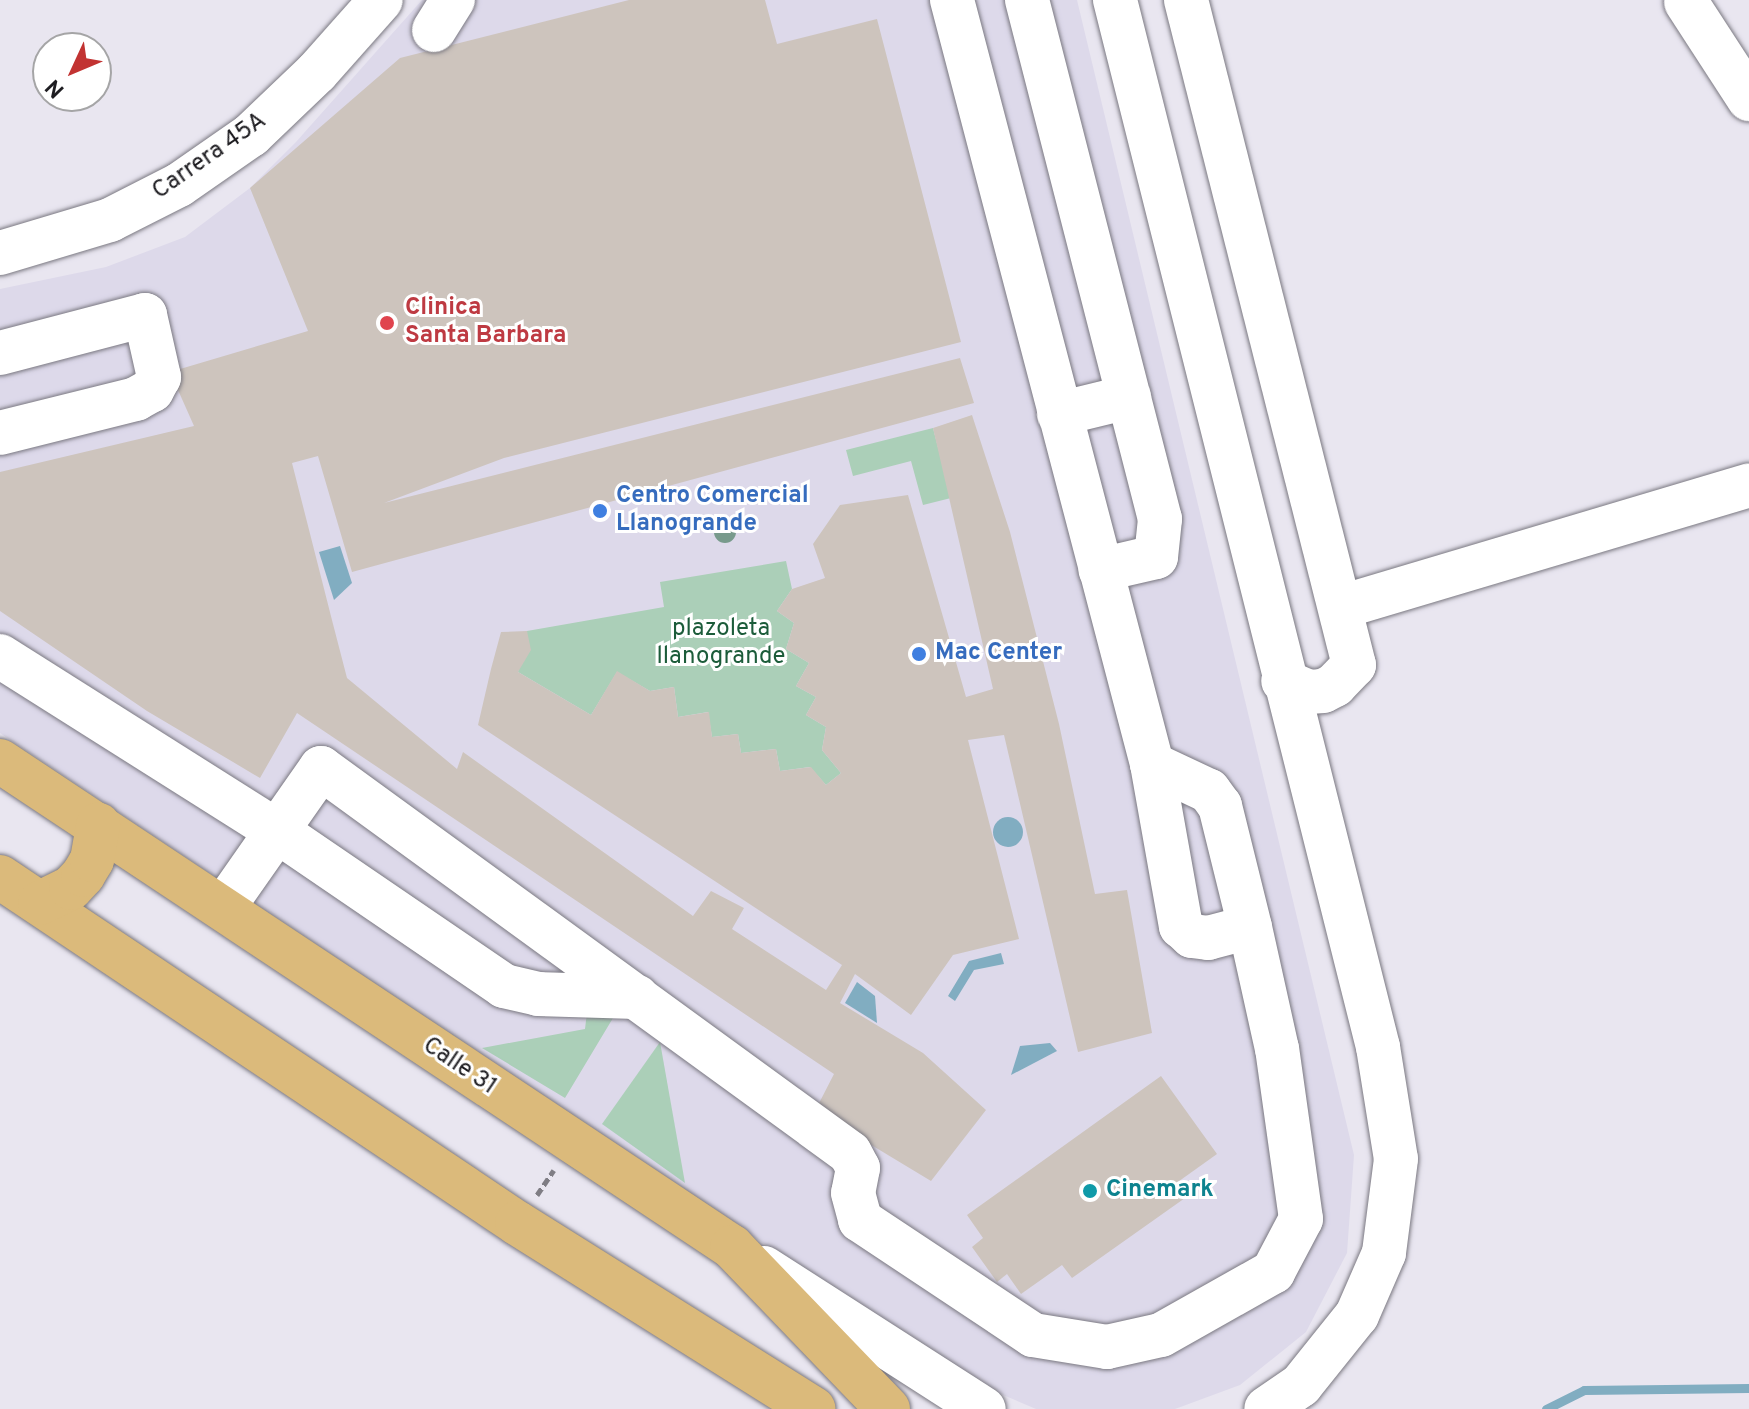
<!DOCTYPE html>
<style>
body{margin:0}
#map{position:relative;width:1749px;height:1409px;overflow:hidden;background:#e9e6f0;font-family:Overpass,sans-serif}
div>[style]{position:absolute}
.built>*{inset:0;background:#ddd9ea}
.green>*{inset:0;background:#abcfb8}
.water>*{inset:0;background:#81adc1}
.round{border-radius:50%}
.stream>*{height:9px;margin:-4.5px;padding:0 4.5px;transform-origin:4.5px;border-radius:4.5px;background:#81adc1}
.building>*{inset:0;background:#cdc4bd}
.path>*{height:5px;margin-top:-2.5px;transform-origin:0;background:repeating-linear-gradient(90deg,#7f7d84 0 8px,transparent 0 12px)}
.roads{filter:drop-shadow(0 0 2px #7a7881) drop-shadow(0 0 2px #7a7881)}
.minor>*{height:44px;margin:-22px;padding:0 22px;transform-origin:22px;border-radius:22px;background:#fff}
.major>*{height:44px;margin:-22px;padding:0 22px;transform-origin:22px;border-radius:22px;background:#dbba7b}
.trees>*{width:22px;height:22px;margin:-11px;border-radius:50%;background:#789a8c}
.dots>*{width:22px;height:22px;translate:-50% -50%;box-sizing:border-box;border:4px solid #fff;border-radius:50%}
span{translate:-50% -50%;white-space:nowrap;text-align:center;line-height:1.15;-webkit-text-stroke:6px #fff;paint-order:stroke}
.street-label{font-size:24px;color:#1e1d21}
.health-label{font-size:24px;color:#be3a42;font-weight:700}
.left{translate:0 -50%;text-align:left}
.shop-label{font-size:24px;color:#366cbe;font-weight:700}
.park-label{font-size:24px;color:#1c5c3a}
.culture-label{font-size:24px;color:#0d838f;font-weight:700}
.north{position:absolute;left:32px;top:32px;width:80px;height:80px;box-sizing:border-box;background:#fff;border:2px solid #a5a5a6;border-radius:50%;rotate:226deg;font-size:22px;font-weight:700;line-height:32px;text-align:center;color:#1e1d21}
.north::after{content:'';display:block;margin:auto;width:28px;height:36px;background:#c23332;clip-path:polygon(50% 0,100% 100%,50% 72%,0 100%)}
</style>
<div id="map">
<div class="built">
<div style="clip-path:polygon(422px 0,1077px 0,1354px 1155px,1347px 1253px,1306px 1332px,1240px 1385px,1175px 1409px,1036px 1409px,970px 1381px,0 733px,0 289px,106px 267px,185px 237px,250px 188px,296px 142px)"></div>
</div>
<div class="green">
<div style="clip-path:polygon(933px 428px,951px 498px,923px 505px,911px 461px,853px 476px,846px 450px)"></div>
<div style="clip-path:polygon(786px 561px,792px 589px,777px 611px,794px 623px,786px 649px,809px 663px,796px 686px,816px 697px,806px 715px,826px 727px,822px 750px,841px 773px,826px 785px,810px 767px,780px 771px,776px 749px,741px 753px,738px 734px,712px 737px,708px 712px,678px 717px,674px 687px,650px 691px,617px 672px,591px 715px,518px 672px,527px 631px,664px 607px,660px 582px)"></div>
<div style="clip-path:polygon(588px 1004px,619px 1008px,565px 1098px,482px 1048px,585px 1029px)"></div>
<div style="clip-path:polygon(660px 1042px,685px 1183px,602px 1124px)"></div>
</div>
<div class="water">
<div style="clip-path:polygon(340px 546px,352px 583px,334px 600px,319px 552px)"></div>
<div class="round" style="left:993px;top:817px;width:30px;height:30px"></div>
<div style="clip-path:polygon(1001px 953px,1004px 964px,974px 970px,955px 1001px,948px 996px,969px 961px)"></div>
<div style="clip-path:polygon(857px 982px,875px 996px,877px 1023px,845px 1003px)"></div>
<div style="clip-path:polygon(1050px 1043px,1057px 1051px,1011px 1075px,1020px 1046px)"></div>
</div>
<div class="stream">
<div style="left:1546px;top:1409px;width:42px;rotate:-26.6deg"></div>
<div style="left:1584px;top:1390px;width:165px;rotate:-0.7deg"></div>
</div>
<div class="building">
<div style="clip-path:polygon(629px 0,765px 0,777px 44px,877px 19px,961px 342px,504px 458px,384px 503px,960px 358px,974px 403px,352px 572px,318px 456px,292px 463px,333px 624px,347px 678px,457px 769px,463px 752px,693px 916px,711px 891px,744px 908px,732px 929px,826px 990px,842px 965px,478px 725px,491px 669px,501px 632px,527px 631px,531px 650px,518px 672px,591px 715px,617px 671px,650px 691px,674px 687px,678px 717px,709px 712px,712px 737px,738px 734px,741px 753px,776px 749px,780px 771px,811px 767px,826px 785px,841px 773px,822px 750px,826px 727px,806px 715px,816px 697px,796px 686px,809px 663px,786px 649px,794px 623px,777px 611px,792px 589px,825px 578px,813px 544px,840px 505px,908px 495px,966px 697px,993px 689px,933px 428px,972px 415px,1010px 532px,1059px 724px,1095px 894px,1127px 890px,1152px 1033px,1078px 1052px,1004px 735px,968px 740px,1019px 939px,953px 955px,911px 1015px,855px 974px,840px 1003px,923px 1053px,986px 1110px,931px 1181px,815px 1111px,834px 1074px,297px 713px,260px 778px,147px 711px,0 611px,0 472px,194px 426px,170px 372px,308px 331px,250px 188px,400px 58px)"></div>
<div style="clip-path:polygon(1161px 1076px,1217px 1154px,1175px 1184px,1185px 1198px,1072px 1278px,1062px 1265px,1021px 1294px,1007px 1274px,997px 1282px,972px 1247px,983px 1238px,967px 1215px)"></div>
</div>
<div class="path">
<div style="left:537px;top:1195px;width:30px;rotate:-56deg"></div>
</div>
<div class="roads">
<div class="minor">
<div style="left:952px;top:0;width:790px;rotate:75.33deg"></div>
<div style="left:1152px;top:764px;width:165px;rotate:79.9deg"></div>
<div style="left:1181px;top:926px;width:15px;rotate:42deg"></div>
<div style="left:1192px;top:936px;width:16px;rotate:7deg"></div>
<div style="left:1208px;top:938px;width:43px;rotate:-14.7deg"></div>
<div style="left:1250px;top:927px;width:125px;rotate:-103.9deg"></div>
<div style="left:1220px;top:806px;width:19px;rotate:-126deg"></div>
<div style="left:1209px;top:791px;width:63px;rotate:-154.7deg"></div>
<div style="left:1027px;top:0;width:536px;rotate:75.63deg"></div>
<div style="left:1160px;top:519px;width:38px;rotate:96deg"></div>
<div style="left:1156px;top:557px;width:57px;rotate:166.9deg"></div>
<div style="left:1115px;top:0;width:1080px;rotate:75.9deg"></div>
<div style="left:1378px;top:1047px;width:113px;rotate:80.9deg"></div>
<div style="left:1396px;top:1159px;width:95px;rotate:97.3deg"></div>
<div style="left:1384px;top:1253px;width:68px;rotate:113.5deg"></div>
<div style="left:1357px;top:1315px;width:90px;rotate:128.7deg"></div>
<div style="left:1301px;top:1385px;width:42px;rotate:145.6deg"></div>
<div style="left:1186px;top:0;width:686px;rotate:75.82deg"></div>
<div style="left:1354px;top:665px;width:28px;rotate:134deg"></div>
<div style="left:1335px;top:685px;width:13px;rotate:153deg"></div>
<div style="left:1323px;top:691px;width:14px;rotate:176deg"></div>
<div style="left:1309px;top:692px;width:28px;rotate:-157deg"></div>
<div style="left:1686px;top:2px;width:116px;rotate:57deg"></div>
<div style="left:434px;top:30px;width:36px;rotate:-58deg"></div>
<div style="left:0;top:253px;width:115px;rotate:-16.7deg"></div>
<div style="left:110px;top:220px;width:77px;rotate:-26.9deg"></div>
<div style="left:179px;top:185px;width:88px;rotate:-34.8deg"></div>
<div style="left:251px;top:135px;width:91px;rotate:-43.7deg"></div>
<div style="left:317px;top:72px;width:96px;rotate:-48.4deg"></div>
<div style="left:0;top:353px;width:150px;rotate:-14.7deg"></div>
<div style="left:145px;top:315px;width:64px;rotate:77.3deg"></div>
<div style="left:159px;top:377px;width:15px;rotate:118deg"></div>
<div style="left:152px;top:390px;width:18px;rotate:151deg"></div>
<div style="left:136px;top:399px;width:140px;rotate:166deg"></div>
<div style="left:1059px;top:414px;width:72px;rotate:-13.7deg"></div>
<div style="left:1341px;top:607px;width:426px;rotate:-16.6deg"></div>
<div style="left:0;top:656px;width:328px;rotate:32.3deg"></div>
<div style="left:277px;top:831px;width:275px;rotate:34.3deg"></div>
<div style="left:504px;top:986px;width:35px;rotate:13deg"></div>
<div style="left:538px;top:994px;width:99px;rotate:1.7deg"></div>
<div style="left:223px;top:908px;width:171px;rotate:-55deg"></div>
<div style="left:321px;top:768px;width:654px;rotate:36.05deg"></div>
<div style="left:850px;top:1153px;width:17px;rotate:62deg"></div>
<div style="left:858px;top:1168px;width:25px;rotate:101deg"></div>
<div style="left:853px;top:1193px;width:28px;rotate:75deg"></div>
<div style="left:860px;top:1220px;width:208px;rotate:33.6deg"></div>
<div style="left:1033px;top:1335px;width:75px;rotate:9.2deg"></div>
<div style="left:1107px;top:1347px;width:55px;rotate:-12.5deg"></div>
<div style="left:1161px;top:1335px;width:129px;rotate:-29.4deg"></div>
<div style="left:1273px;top:1272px;width:60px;rotate:-62.2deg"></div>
<div style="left:1301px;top:1219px;width:172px;rotate:-98deg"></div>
<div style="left:1277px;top:1049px;width:125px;rotate:-102.5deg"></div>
<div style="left:764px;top:1268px;width:261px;rotate:32.7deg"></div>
</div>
<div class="major">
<div style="left:0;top:761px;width:879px;rotate:33.58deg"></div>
<div style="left:732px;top:1247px;width:225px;rotate:46.1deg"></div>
<div style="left:0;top:877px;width:622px;rotate:33.79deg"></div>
<div style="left:517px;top:1223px;width:350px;rotate:32.1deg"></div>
<div style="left:40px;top:903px;width:34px;rotate:-26deg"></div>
<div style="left:71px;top:888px;width:18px;rotate:-47deg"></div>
<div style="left:83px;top:875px;width:17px;rotate:-59deg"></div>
<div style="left:92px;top:860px;width:36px;rotate:-80deg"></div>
</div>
</div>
<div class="trees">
<div style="left:725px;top:532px"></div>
</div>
<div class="dots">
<div style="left:387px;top:323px;background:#e0444e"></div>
<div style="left:600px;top:511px;background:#3f7fe0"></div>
<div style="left:919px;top:654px;background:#3f7fe0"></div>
<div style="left:1090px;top:1191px;background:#0f9aa8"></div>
</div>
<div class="street-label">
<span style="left:210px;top:157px;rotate:-35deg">Carrera 45A</span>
<span style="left:459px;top:1067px;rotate:34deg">Calle 31</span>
</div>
<div class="health-label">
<span class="left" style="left:405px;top:323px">Clinica<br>Santa Barbara</span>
</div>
<div class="shop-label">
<span class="left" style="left:616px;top:511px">Centro Comercial<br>Llanogrande</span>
<span class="left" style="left:935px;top:654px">Mac Center</span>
</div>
<div class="park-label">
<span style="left:721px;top:644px">plazoleta<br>llanogrande</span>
</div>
<div class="culture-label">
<span class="left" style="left:1106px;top:1191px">Cinemark</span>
</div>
<div class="north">N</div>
</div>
